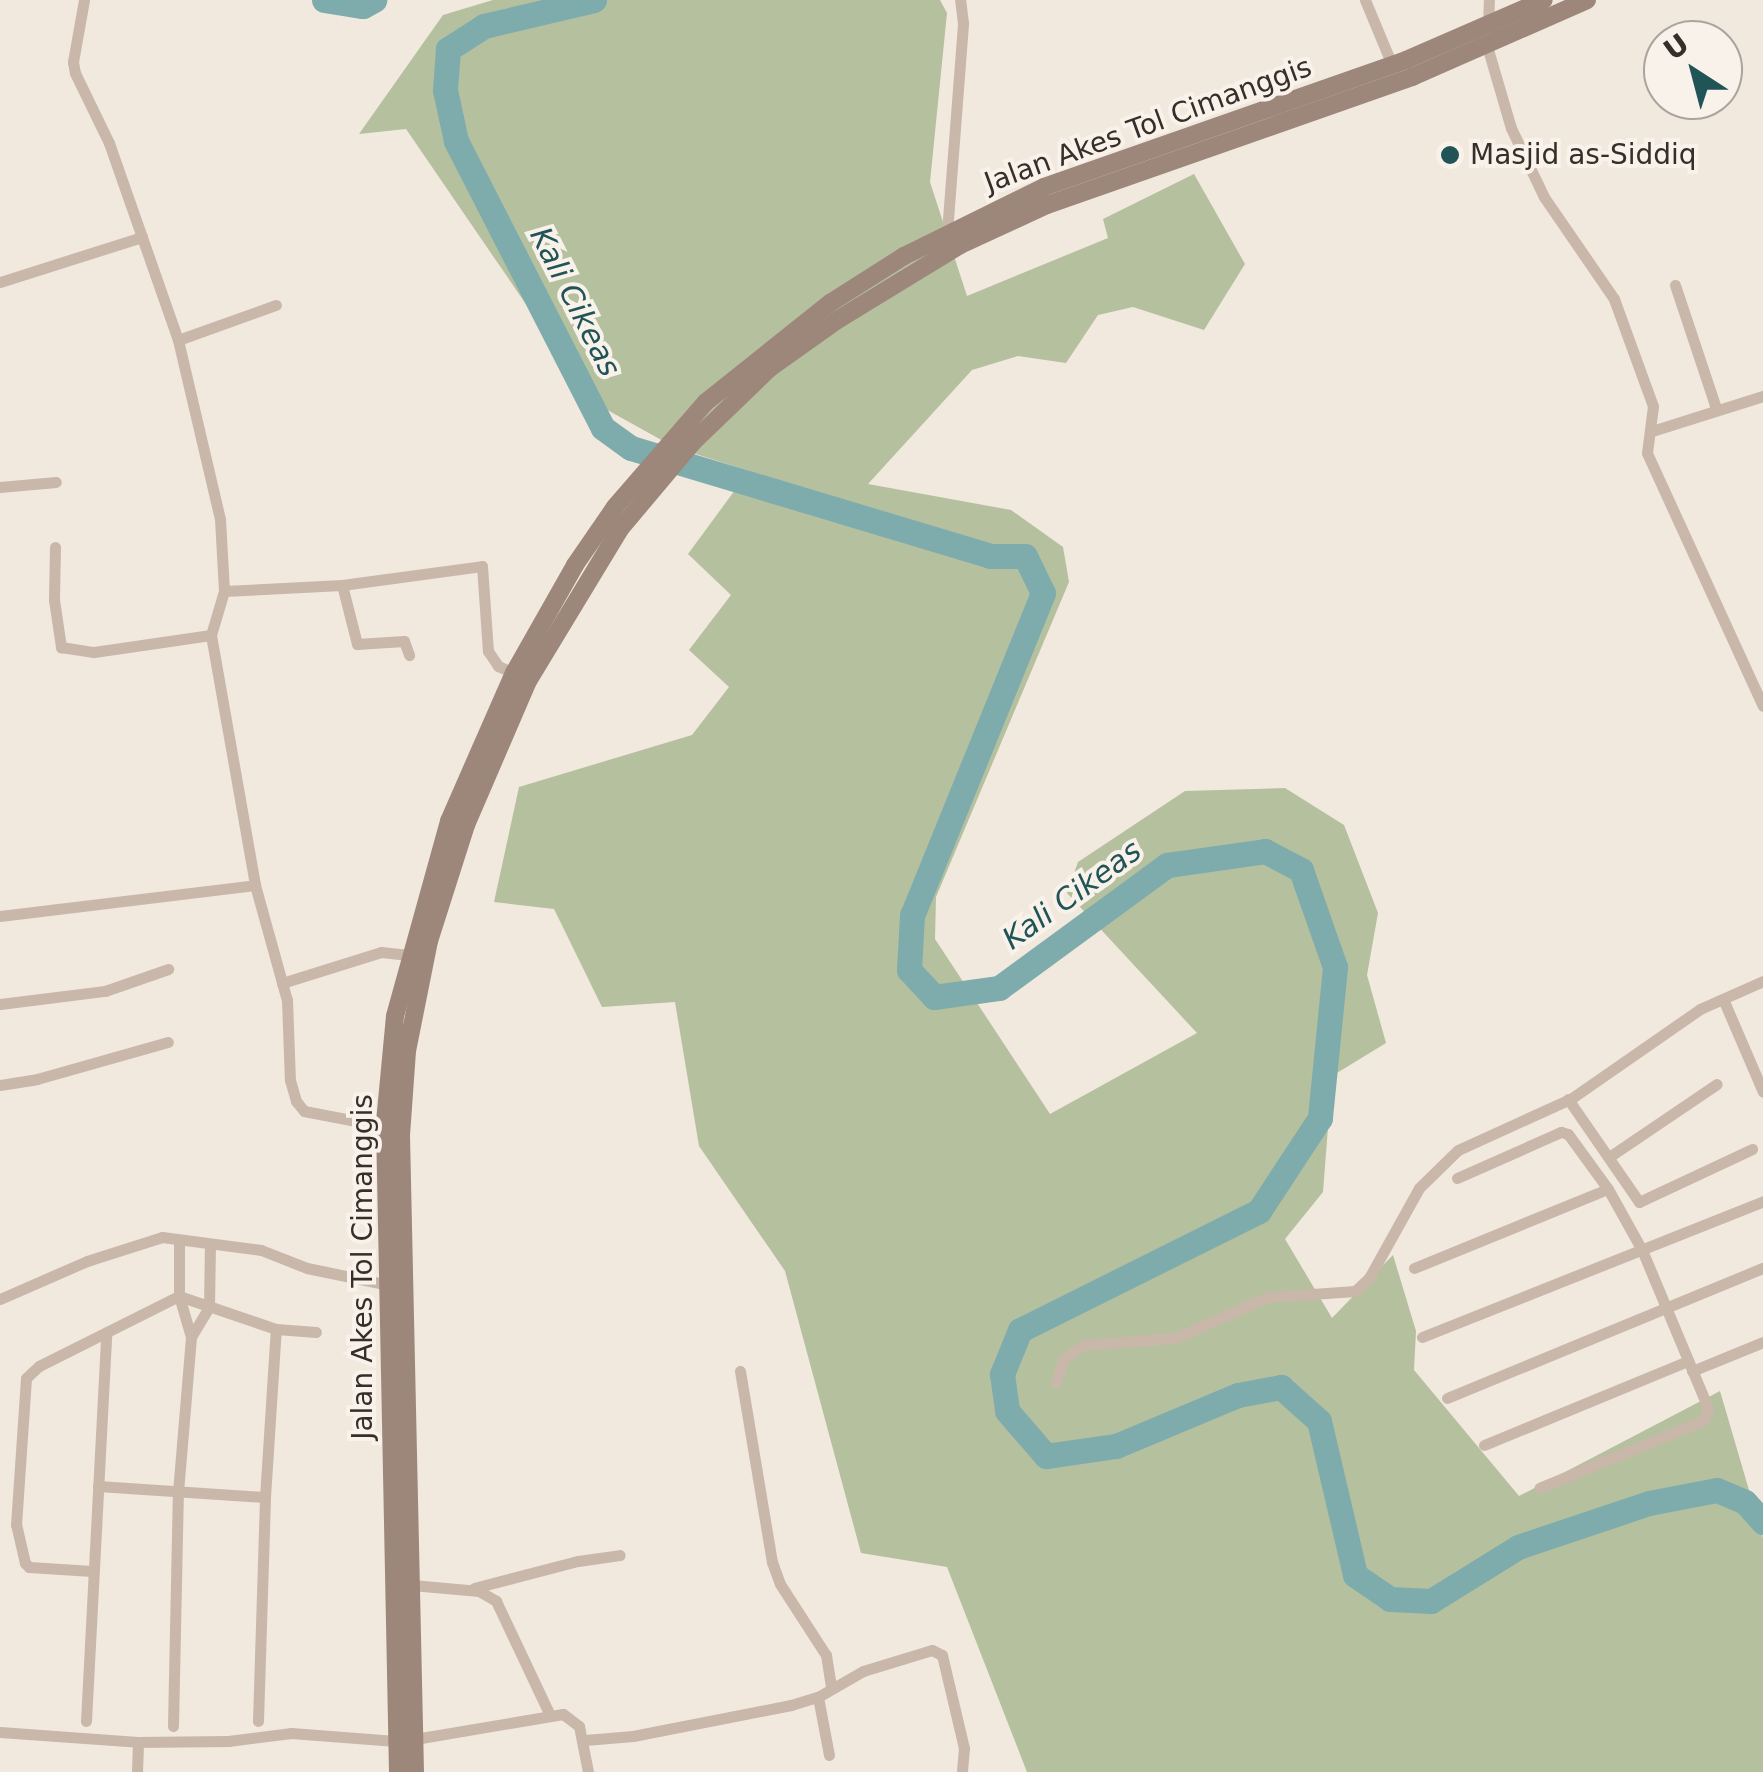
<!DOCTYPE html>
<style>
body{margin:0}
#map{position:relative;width:1763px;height:1772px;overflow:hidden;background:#f1e8de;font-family:"DejaVu Sans",sans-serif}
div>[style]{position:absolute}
.green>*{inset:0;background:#b5c09e}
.river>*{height:25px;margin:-12.5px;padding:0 12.5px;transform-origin:12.5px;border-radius:12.5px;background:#7eacad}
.minor>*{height:11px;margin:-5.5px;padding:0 5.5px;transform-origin:5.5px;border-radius:5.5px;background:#c9b7aa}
.secondary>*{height:18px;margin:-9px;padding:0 9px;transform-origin:9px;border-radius:9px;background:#9d877b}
.dots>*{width:28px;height:28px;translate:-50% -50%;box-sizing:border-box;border:5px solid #f9f2ea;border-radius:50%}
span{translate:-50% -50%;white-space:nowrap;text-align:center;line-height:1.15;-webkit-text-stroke:8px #f9f2ea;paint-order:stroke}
.street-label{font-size:28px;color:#372d29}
.poi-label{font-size:28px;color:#372d29}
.left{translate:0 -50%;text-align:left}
.water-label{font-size:30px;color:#215456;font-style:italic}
.north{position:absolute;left:1643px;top:20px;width:100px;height:100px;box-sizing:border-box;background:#f9f2ea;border:2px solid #aba39d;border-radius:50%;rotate:324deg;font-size:28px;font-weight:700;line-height:40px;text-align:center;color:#372d29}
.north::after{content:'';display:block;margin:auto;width:35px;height:45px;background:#215456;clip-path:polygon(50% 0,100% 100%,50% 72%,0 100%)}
</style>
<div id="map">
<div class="green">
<div style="clip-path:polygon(493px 0,940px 0,947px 13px,930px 182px,967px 296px,1108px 238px,1103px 219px,1194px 174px,1245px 264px,1204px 330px,1133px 307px,1098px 315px,1066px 363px,1018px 356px,972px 370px,868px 484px,1011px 510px,1063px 547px,1069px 582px,936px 897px,935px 939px,1050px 1114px,1197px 1033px,1067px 893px,1078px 862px,1185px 791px,1285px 788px,1344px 825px,1378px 913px,1367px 975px,1386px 1043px,1332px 1076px,1323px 1192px,1285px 1239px,1332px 1318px,1393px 1255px,1416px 1331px,1414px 1370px,1519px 1496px,1720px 1391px,1763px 1538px,1763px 1772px,1027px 1772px,947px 1567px,861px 1553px,785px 1271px,699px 1146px,675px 1002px,602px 1007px,554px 909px,494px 902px,519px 787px,692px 735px,729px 687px,689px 650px,731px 595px,688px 554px,749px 471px,674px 447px,593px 402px,406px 129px,359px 134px,443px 15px)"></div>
</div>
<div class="river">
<div style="left:324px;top:0;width:39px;rotate:9deg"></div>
<div style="left:363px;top:6px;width:13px;rotate:-29deg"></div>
<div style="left:594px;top:0;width:113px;rotate:166.7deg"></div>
<div style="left:484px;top:26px;width:43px;rotate:147.4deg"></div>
<div style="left:448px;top:49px;width:41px;rotate:94.2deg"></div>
<div style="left:445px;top:90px;width:52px;rotate:77.8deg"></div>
<div style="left:456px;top:141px;width:322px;rotate:62.9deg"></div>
<div style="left:603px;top:428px;width:34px;rotate:36deg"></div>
<div style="left:631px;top:448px;width:375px;rotate:16.7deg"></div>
<div style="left:990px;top:556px;width:35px"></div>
<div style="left:1025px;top:556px;width:41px;rotate:64.1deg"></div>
<div style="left:1043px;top:593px;width:348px;rotate:112.1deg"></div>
<div style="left:912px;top:915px;width:55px;rotate:93.1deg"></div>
<div style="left:909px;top:970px;width:37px;rotate:47deg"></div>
<div style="left:934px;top:997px;width:66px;rotate:-7.9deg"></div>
<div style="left:999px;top:988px;width:208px;rotate:-36.2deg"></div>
<div style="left:1167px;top:865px;width:99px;rotate:-8.1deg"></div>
<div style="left:1265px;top:851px;width:41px;rotate:27.8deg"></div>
<div style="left:1301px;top:870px;width:103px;rotate:70.7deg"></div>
<div style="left:1335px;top:967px;width:152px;rotate:95.7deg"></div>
<div style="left:1320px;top:1118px;width:111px;rotate:123.3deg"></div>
<div style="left:1259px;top:1211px;width:267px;rotate:153.5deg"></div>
<div style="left:1020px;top:1330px;width:48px;rotate:112.2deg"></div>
<div style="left:1002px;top:1374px;width:37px;rotate:82deg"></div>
<div style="left:1007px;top:1411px;width:60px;rotate:49.1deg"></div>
<div style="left:1046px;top:1456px;width:71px;rotate:-8.1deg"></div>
<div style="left:1116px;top:1446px;width:132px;rotate:-22.7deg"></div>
<div style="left:1238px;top:1395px;width:44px;rotate:-10.5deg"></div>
<div style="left:1281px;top:1387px;width:51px;rotate:41.8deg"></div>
<div style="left:1319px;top:1421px;width:158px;rotate:76.8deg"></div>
<div style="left:1355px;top:1575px;width:42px;rotate:34.4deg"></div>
<div style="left:1390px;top:1599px;width:41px;rotate:2.8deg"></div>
<div style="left:1431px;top:1601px;width:102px;rotate:-31.8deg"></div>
<div style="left:1518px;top:1547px;width:138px;rotate:-18.6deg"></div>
<div style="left:1649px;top:1503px;width:69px;rotate:-10.8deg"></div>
<div style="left:1717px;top:1490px;width:30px;rotate:23deg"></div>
<div style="left:1745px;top:1502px;width:27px;rotate:48deg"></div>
</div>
<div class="minor">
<div style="left:84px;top:0;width:63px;rotate:100.1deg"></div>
<div style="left:73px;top:62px;width:11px;rotate:80deg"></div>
<div style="left:75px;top:73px;width:78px;rotate:64.1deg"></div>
<div style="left:109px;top:143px;width:209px;rotate:70.7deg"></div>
<div style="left:178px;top:340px;width:184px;rotate:76.8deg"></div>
<div style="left:220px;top:519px;width:72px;rotate:86.8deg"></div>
<div style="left:224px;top:591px;width:46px;rotate:106.5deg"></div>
<div style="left:211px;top:635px;width:254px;rotate:80deg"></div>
<div style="left:255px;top:885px;width:119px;rotate:74.5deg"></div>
<div style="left:287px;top:1000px;width:80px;rotate:87.9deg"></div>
<div style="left:290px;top:1080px;width:22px;rotate:74deg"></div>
<div style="left:296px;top:1101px;width:13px;rotate:51deg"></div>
<div style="left:304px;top:1111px;width:53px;rotate:10.9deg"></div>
<div style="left:356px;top:1121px;width:29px;rotate:2deg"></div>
<div style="left:1365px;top:0;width:70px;rotate:67.4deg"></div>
<div style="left:1488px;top:26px;width:26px;rotate:-88deg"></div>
<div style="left:1487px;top:46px;width:85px;rotate:73.7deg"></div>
<div style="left:1511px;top:128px;width:76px;rotate:64.4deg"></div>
<div style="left:1544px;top:197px;width:124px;rotate:55.5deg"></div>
<div style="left:1614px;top:299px;width:114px;rotate:70deg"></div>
<div style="left:1653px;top:406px;width:47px;rotate:97.3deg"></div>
<div style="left:1647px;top:453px;width:278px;rotate:65.4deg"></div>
<div style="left:947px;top:232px;width:210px;rotate:-85.6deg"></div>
<div style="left:963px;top:23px;width:23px;rotate:-97deg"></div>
<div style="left:0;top:282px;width:149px;rotate:-17.6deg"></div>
<div style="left:1675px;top:285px;width:130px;rotate:71.6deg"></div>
<div style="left:178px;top:340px;width:104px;rotate:-19.7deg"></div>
<div style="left:1652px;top:431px;width:116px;rotate:-17.5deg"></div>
<div style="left:0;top:487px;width:56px;rotate:-5.1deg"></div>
<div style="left:55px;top:547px;width:53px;rotate:91.1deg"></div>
<div style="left:54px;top:600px;width:48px;rotate:81.5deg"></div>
<div style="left:61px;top:647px;width:33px;rotate:9deg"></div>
<div style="left:94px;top:652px;width:118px;rotate:-8.3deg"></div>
<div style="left:342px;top:585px;width:141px;rotate:-7.7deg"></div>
<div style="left:482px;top:566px;width:85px;rotate:86deg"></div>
<div style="left:488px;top:651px;width:18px;rotate:56deg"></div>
<div style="left:498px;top:666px;width:17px;rotate:24deg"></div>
<div style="left:224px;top:591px;width:118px;rotate:-2.9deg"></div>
<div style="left:342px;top:585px;width:61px;rotate:75.7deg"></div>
<div style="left:357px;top:644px;width:47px;rotate:-3.7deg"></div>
<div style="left:404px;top:641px;width:15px;rotate:70deg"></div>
<div style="left:0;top:916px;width:257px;rotate:-6.9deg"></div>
<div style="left:282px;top:983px;width:104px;rotate:-17.4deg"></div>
<div style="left:381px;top:952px;width:28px;rotate:6deg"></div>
<div style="left:1723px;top:999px;width:101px;rotate:66.7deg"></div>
<div style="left:0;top:1004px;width:106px;rotate:-7.1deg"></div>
<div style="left:105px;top:991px;width:67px;rotate:-19.2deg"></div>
<div style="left:0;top:1085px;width:37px;rotate:-9deg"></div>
<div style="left:37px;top:1079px;width:136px;rotate:-15.8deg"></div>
<div style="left:1568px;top:1099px;width:125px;rotate:55.4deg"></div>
<div style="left:1639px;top:1202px;width:125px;rotate:-25.1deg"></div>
<div style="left:1609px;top:1157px;width:130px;rotate:-34.1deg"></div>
<div style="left:1457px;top:1178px;width:114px;rotate:-23.9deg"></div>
<div style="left:1561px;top:1132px;width:7px;rotate:16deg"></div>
<div style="left:1568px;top:1134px;width:68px;rotate:54deg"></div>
<div style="left:1608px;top:1189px;width:70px;rotate:60.9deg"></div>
<div style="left:1642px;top:1250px;width:171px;rotate:67.3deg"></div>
<div style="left:1708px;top:1408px;width:13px;rotate:108deg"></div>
<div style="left:1704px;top:1420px;width:178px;rotate:157.6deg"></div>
<div style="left:1414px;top:1268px;width:209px;rotate:-22.2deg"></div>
<div style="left:0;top:1299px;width:95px;rotate:-23.6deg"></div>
<div style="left:87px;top:1261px;width:79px;rotate:-17.7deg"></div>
<div style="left:162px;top:1237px;width:100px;rotate:7.5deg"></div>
<div style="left:261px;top:1250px;width:49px;rotate:21.4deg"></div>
<div style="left:307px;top:1268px;width:84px;rotate:11.7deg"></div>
<div style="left:191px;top:1337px;width:35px;rotate:-59deg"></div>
<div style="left:209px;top:1307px;width:63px;rotate:-89.1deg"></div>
<div style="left:1422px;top:1337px;width:367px;rotate:-21.7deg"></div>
<div style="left:740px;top:1371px;width:194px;rotate:80.5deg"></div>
<div style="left:772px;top:1562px;width:23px;rotate:70deg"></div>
<div style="left:780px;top:1584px;width:85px;rotate:57.1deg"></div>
<div style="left:826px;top:1655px;width:31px;rotate:81deg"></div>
<div style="left:1692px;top:1371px;width:77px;rotate:-22.2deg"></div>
<div style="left:1056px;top:1382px;width:25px;rotate:-72deg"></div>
<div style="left:1064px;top:1358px;width:24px;rotate:-33deg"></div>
<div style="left:1084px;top:1345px;width:91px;rotate:-4.4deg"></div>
<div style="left:1175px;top:1338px;width:102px;rotate:-23.8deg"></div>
<div style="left:1268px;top:1297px;width:87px;rotate:-3.9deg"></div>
<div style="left:1355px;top:1291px;width:19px;rotate:-43deg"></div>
<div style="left:1369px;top:1278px;width:103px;rotate:-60.9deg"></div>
<div style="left:1419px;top:1188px;width:54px;rotate:-44.3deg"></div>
<div style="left:1458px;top:1150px;width:125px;rotate:-24.5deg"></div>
<div style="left:1572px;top:1098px;width:156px;rotate:-34.8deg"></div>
<div style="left:1700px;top:1009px;width:69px;rotate:-24deg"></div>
<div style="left:1447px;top:1398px;width:342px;rotate:-22.4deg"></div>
<div style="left:1484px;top:1445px;width:221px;rotate:-22.4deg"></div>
<div style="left:98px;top:1486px;width:167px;rotate:3.8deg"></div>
<div style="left:92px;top:1571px;width:63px;rotate:-176.4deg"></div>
<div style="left:29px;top:1567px;width:6px;rotate:-135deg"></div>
<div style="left:25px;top:1563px;width:39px;rotate:-103deg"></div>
<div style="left:16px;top:1525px;width:147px;rotate:-86.1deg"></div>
<div style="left:26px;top:1378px;width:18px;rotate:-43deg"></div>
<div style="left:39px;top:1366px;width:157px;rotate:-26.6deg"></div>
<div style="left:179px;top:1296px;width:102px;rotate:18.8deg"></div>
<div style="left:276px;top:1329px;width:40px;rotate:4.3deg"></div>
<div style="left:412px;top:1585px;width:67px;rotate:5.1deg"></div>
<div style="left:479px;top:1591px;width:20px;rotate:30deg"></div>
<div style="left:496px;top:1601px;width:124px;rotate:64.7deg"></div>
<div style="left:474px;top:1588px;width:107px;rotate:-14.6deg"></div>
<div style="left:578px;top:1561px;width:42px;rotate:-8.1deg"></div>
<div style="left:818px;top:1697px;width:59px;rotate:79.3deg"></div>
<div style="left:86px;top:1721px;width:389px;rotate:-87deg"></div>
<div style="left:258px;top:1721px;width:224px;rotate:-88.2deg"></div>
<div style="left:265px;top:1497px;width:168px;rotate:-86.3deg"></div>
<div style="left:173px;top:1726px;width:234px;rotate:-88.8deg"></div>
<div style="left:178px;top:1492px;width:156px;rotate:-85.2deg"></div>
<div style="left:191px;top:1337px;width:43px;rotate:-106.3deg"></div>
<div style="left:179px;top:1296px;width:55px;rotate:-90deg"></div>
<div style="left:0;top:1732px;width:138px;rotate:4.1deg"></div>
<div style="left:138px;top:1742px;width:90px;rotate:-0.6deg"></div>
<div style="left:228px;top:1741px;width:64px;rotate:-7.2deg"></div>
<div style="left:291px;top:1733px;width:105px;rotate:4.4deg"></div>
<div style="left:415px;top:1739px;width:150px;rotate:-9.6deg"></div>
<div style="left:563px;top:1714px;width:20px;rotate:37deg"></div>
<div style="left:579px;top:1726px;width:47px;rotate:78.9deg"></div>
<div style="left:585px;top:1740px;width:48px;rotate:-4.8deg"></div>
<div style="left:633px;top:1736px;width:161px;rotate:-11.1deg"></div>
<div style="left:791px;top:1705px;width:28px;rotate:-17deg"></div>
<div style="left:818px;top:1697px;width:52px;rotate:-30deg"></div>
<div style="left:863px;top:1671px;width:72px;rotate:-16.9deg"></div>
<div style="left:932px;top:1650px;width:11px;rotate:27deg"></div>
<div style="left:942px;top:1655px;width:96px;rotate:76.7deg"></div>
<div style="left:964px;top:1748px;width:24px;rotate:95deg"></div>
<div style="left:137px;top:1772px;width:30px;rotate:-88deg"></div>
</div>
<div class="secondary">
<div style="left:398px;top:1772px;width:650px;rotate:-91.15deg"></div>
<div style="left:385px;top:1122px;width:106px;rotate:-84.6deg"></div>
<div style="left:395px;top:1016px;width:202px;rotate:-74.5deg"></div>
<div style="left:449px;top:821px;width:162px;rotate:-66.3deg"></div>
<div style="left:514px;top:673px;width:124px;rotate:-60.5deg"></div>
<div style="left:575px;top:565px;width:70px;rotate:-55.4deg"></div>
<div style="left:615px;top:507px;width:139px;rotate:-49.1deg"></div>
<div style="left:706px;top:402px;width:159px;rotate:-38.6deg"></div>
<div style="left:830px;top:303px;width:88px;rotate:-32.4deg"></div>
<div style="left:904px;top:256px;width:156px;rotate:-26.2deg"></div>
<div style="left:1044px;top:187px;width:384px;rotate:-19.3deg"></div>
<div style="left:1406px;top:60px;width:150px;rotate:-23.5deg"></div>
<div style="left:415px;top:1772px;width:637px;rotate:-91.26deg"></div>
<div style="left:401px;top:1135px;width:84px;rotate:-85.9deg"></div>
<div style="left:407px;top:1051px;width:112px;rotate:-78.7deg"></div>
<div style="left:429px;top:941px;width:122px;rotate:-72.3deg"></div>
<div style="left:466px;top:825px;width:157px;rotate:-66.7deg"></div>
<div style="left:528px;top:681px;width:178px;rotate:-58.8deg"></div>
<div style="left:620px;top:529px;width:114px;rotate:-50deg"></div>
<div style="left:693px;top:442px;width:107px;rotate:-43.9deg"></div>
<div style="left:770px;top:368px;width:85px;rotate:-35.4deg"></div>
<div style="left:839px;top:319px;width:142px;rotate:-31.4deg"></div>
<div style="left:960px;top:245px;width:96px;rotate:-24.7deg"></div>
<div style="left:1047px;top:205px;width:387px;rotate:-19.3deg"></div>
<div style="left:1412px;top:77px;width:191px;rotate:-23.7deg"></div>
</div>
<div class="dots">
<div style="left:1450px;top:155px;background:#215456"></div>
</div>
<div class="street-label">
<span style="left:1148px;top:125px;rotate:-20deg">Jalan Akes Tol Cimanggis</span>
<span style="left:363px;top:1267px;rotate:-90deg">Jalan Akes Tol Cimanggis</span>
</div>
<div class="poi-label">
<span class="left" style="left:1470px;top:155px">Masjid as-Siddiq</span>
</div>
<div class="water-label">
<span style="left:575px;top:302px;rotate:63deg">Kali Cikeas</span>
<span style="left:1072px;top:895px;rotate:-36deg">Kali Cikeas</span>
</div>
<div class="north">U</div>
</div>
